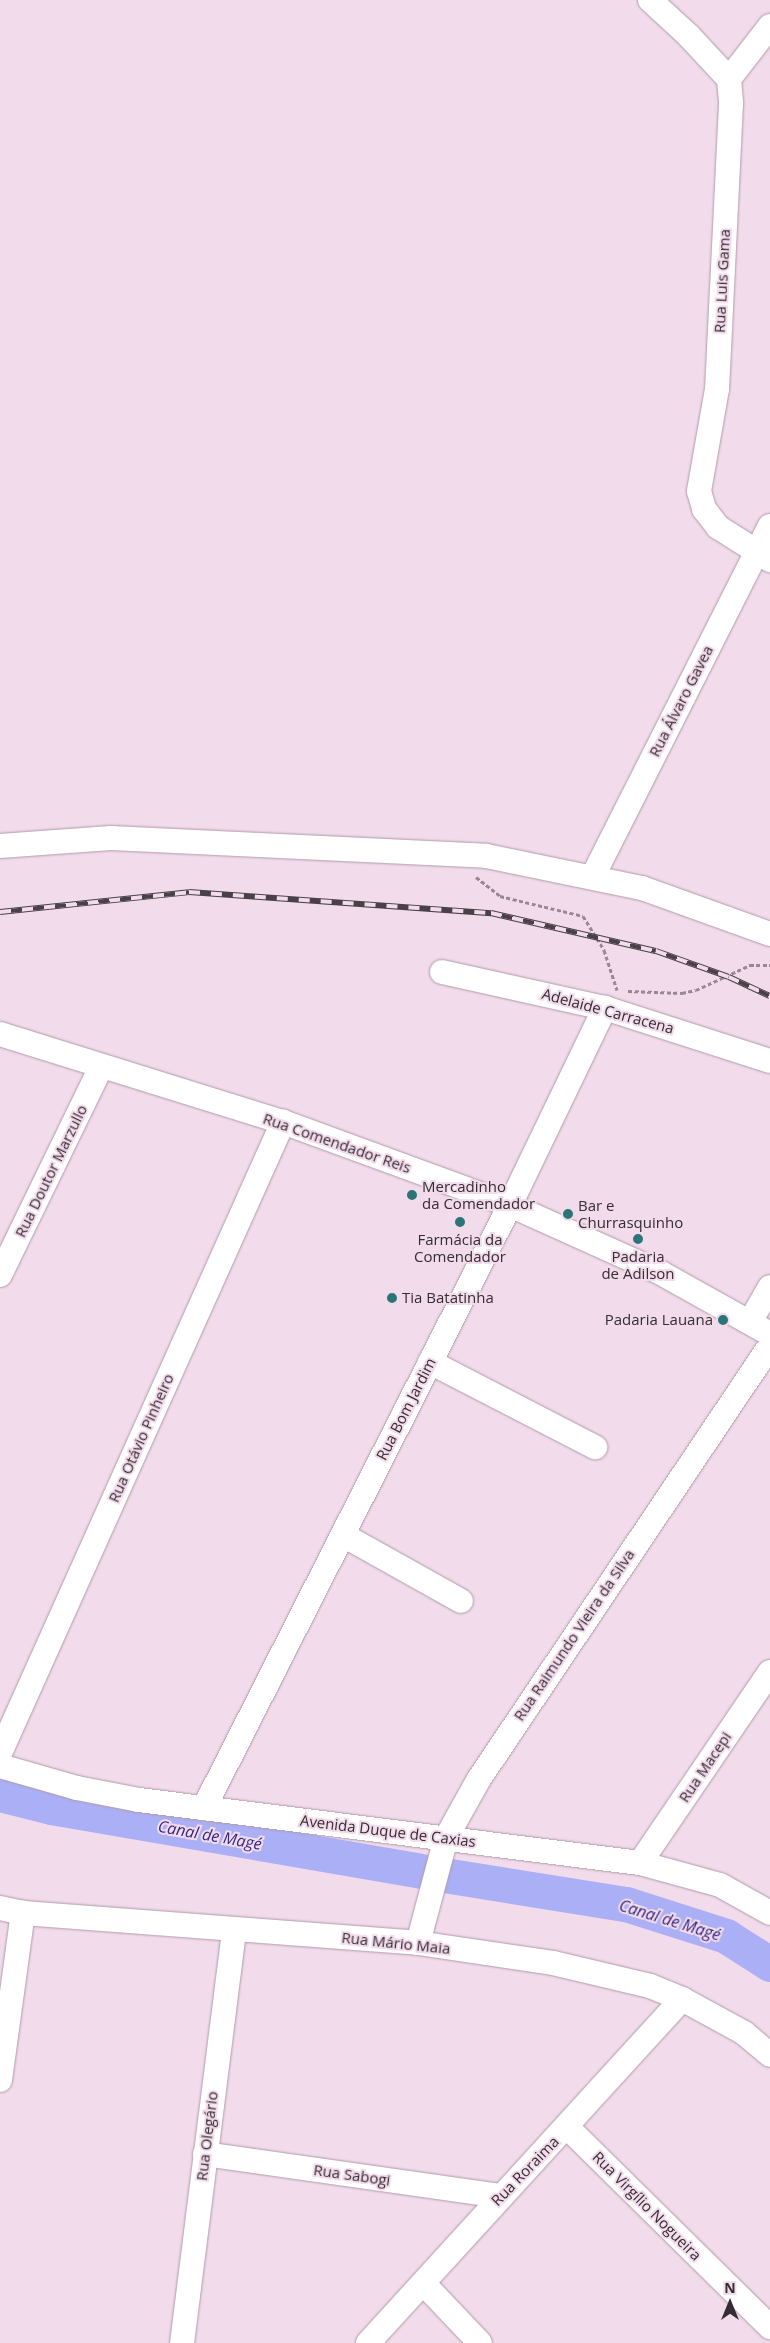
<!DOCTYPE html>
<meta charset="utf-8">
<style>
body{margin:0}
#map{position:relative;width:770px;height:2343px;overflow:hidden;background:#f2dbeb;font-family:"Open Sans",sans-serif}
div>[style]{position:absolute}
.river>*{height:35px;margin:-17.5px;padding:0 17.5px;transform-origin:17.5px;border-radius:17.5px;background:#abaff5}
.path>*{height:3px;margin-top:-1.5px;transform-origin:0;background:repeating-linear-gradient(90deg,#988893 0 4px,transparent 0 6.5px)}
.roads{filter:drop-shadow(0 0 1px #b09baa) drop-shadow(0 0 1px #b09baa)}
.street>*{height:24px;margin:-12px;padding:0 12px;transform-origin:12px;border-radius:12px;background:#fff}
.rail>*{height:5.5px;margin-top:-2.75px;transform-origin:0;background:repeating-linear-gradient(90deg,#f2dbeb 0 11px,#4a4048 0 22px);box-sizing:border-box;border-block:1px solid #4a4048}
.dots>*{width:14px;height:14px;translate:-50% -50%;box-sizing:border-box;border:2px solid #f2dbeb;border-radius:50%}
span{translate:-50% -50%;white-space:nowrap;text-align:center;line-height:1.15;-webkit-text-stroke:4px #f2dbeb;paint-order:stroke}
.street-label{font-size:15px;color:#352d33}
.poi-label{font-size:15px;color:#352d33}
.left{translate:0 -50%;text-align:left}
.right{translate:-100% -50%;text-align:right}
.water-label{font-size:16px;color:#332587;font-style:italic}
.north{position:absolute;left:705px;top:2278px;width:50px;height:50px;-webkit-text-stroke:4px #f2dbeb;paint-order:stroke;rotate:0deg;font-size:14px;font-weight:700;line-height:20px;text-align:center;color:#352d33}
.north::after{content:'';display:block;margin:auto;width:18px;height:22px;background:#352d33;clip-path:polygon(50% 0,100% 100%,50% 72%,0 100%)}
</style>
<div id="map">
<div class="river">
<div style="left:0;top:1794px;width:53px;rotate:14.3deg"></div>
<div style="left:51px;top:1807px;width:375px;rotate:9.8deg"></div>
<div style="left:444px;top:1875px;width:184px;rotate:9.1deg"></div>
<div style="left:626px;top:1904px;width:105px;rotate:17.7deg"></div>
<div style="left:726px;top:1936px;width:52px;rotate:32.5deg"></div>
</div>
<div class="path">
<div style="left:476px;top:877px;width:31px;rotate:38deg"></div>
<div style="left:500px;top:896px;width:85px;rotate:13.5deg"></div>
<div style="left:583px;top:916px;width:40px;rotate:58deg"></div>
<div style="left:604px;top:950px;width:42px;rotate:72deg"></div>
<div style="left:628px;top:991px;width:54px;rotate:2.1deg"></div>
<div style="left:682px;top:993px;width:14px;rotate:-12deg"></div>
<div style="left:696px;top:990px;width:60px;rotate:-24.8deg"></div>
<div style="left:750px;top:965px;width:20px"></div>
</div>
<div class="roads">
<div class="street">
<div style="left:650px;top:0;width:53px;rotate:42.7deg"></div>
<div style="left:689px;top:36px;width:59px;rotate:47.1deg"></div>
<div style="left:729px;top:79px;width:25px;rotate:85deg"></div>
<div style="left:731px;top:104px;width:285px;rotate:92.8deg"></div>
<div style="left:717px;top:389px;width:104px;rotate:100deg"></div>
<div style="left:699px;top:491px;width:19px;rotate:74deg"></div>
<div style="left:704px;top:509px;width:23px;rotate:52deg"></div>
<div style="left:718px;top:527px;width:62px;rotate:32.4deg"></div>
<div style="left:729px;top:79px;width:67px;rotate:-52.3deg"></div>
<div style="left:0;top:846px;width:111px;rotate:-4.1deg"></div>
<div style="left:111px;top:838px;width:375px;rotate:2.7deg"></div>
<div style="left:486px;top:856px;width:159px;rotate:11.6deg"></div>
<div style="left:642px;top:888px;width:136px;rotate:19.8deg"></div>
<div style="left:593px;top:876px;width:392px;rotate:-63.2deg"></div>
<div style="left:442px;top:972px;width:167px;rotate:12.5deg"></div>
<div style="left:605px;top:1008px;width:173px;rotate:17.8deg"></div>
<div style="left:0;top:1034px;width:296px;rotate:17.3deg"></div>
<div style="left:283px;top:1122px;width:242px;rotate:20.1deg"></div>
<div style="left:510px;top:1205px;width:166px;rotate:24.2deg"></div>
<div style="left:661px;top:1273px;width:125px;rotate:29.2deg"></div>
<div style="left:0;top:1275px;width:231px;rotate:-64.1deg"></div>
<div style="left:750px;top:1322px;width:40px;rotate:-60.3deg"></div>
<div style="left:430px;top:1362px;width:186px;rotate:27.3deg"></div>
<div style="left:343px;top:1535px;width:135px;rotate:29.2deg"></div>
<div style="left:0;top:1753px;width:692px;rotate:-65.84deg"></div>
<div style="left:0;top:1766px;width:80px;rotate:15.9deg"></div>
<div style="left:77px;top:1788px;width:63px;rotate:11deg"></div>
<div style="left:139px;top:1800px;width:505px;rotate:7.17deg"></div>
<div style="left:640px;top:1863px;width:83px;rotate:15.4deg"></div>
<div style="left:720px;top:1885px;width:57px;rotate:29.2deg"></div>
<div style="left:204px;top:1808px;width:676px;rotate:-63.09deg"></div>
<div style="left:510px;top:1205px;width:219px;rotate:-64.3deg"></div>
<div style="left:640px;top:1863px;width:231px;rotate:-55.8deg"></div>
<div style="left:0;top:1908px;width:24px;rotate:12deg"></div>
<div style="left:23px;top:1913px;width:396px;rotate:4.3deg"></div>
<div style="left:418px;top:1943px;width:136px;rotate:8.4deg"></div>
<div style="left:553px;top:1963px;width:100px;rotate:13.3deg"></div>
<div style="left:650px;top:1986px;width:35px;rotate:22deg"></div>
<div style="left:682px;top:1999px;width:71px;rotate:28.7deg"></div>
<div style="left:744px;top:2033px;width:34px;rotate:40deg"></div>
<div style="left:418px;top:1943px;width:109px;rotate:-75.1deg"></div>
<div style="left:446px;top:1838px;width:68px;rotate:-60.8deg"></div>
<div style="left:479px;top:1779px;width:522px;rotate:-56.1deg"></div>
<div style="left:0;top:2080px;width:169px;rotate:-82.2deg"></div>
<div style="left:567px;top:2127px;width:285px;rotate:44.6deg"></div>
<div style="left:205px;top:2154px;width:298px;rotate:8.1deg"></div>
<div style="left:424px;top:2284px;width:81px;rotate:46.5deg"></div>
<div style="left:182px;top:2343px;width:417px;rotate:-82.8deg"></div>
<div style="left:368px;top:2343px;width:466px;rotate:-47.6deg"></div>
</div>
</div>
<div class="rail">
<div style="left:0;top:912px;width:190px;rotate:-6deg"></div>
<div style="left:189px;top:892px;width:303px;rotate:4deg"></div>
<div style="left:491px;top:913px;width:169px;rotate:13deg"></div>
<div style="left:656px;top:951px;width:77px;rotate:19.6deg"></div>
<div style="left:729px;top:977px;width:45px;rotate:24.9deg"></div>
</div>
<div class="dots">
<div style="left:412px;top:1195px;background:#2b7578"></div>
<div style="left:568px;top:1214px;background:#2b7578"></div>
<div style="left:460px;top:1222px;background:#2b7578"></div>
<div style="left:638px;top:1239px;background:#2b7578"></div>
<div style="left:392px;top:1298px;background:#2b7578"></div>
<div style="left:723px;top:1320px;background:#2b7578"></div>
</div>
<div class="street-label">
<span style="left:722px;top:281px;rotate:-87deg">Rua Luis Gama</span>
<span style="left:681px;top:701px;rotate:-63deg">Rua Álvaro Gavea</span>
<span style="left:608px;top:1011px;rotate:15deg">Adelaide Carracena</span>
<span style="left:337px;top:1143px;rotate:19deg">Rua Comendador Reis</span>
<span style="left:51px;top:1171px;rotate:-64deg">Rua Doutor Marzullo</span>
<span style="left:406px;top:1409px;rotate:-63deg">Rua Bom Jardim</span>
<span style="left:141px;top:1438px;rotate:-66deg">Rua Otávio Pinheiro</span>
<span style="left:574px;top:1635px;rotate:-56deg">Rua Raimundo Vieira da Silva</span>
<span style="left:705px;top:1767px;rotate:-56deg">Rua Macepi</span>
<span style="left:388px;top:1831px;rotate:7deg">Avenida Duque de Caxias</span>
<span style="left:396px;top:1943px;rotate:6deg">Rua Mário Maia</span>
<span style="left:207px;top:2136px;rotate:-83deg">Rua Olegário</span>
<span style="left:525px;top:2171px;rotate:-46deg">Rua Roraima</span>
<span style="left:352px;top:2175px;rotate:8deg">Rua Sabogi</span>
<span style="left:647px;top:2206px;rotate:45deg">Rua Virgílio Nogueira</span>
</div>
<div class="poi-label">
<span class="left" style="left:422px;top:1195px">Mercadinho<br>da Comendador</span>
<span class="left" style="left:578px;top:1214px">Bar e<br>Churrasquinho</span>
<span style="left:460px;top:1248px">Farmácia da<br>Comendador</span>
<span style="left:638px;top:1265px">Padaria<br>de Adilson</span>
<span class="left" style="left:402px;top:1298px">Tia Batatinha</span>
<span class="right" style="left:713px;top:1320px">Padaria Lauana</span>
</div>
<div class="water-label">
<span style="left:210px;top:1835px;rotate:10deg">Canal de Magé</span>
<span style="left:670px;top:1920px;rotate:17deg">Canal de Magé</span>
</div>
<div class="north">N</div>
</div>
